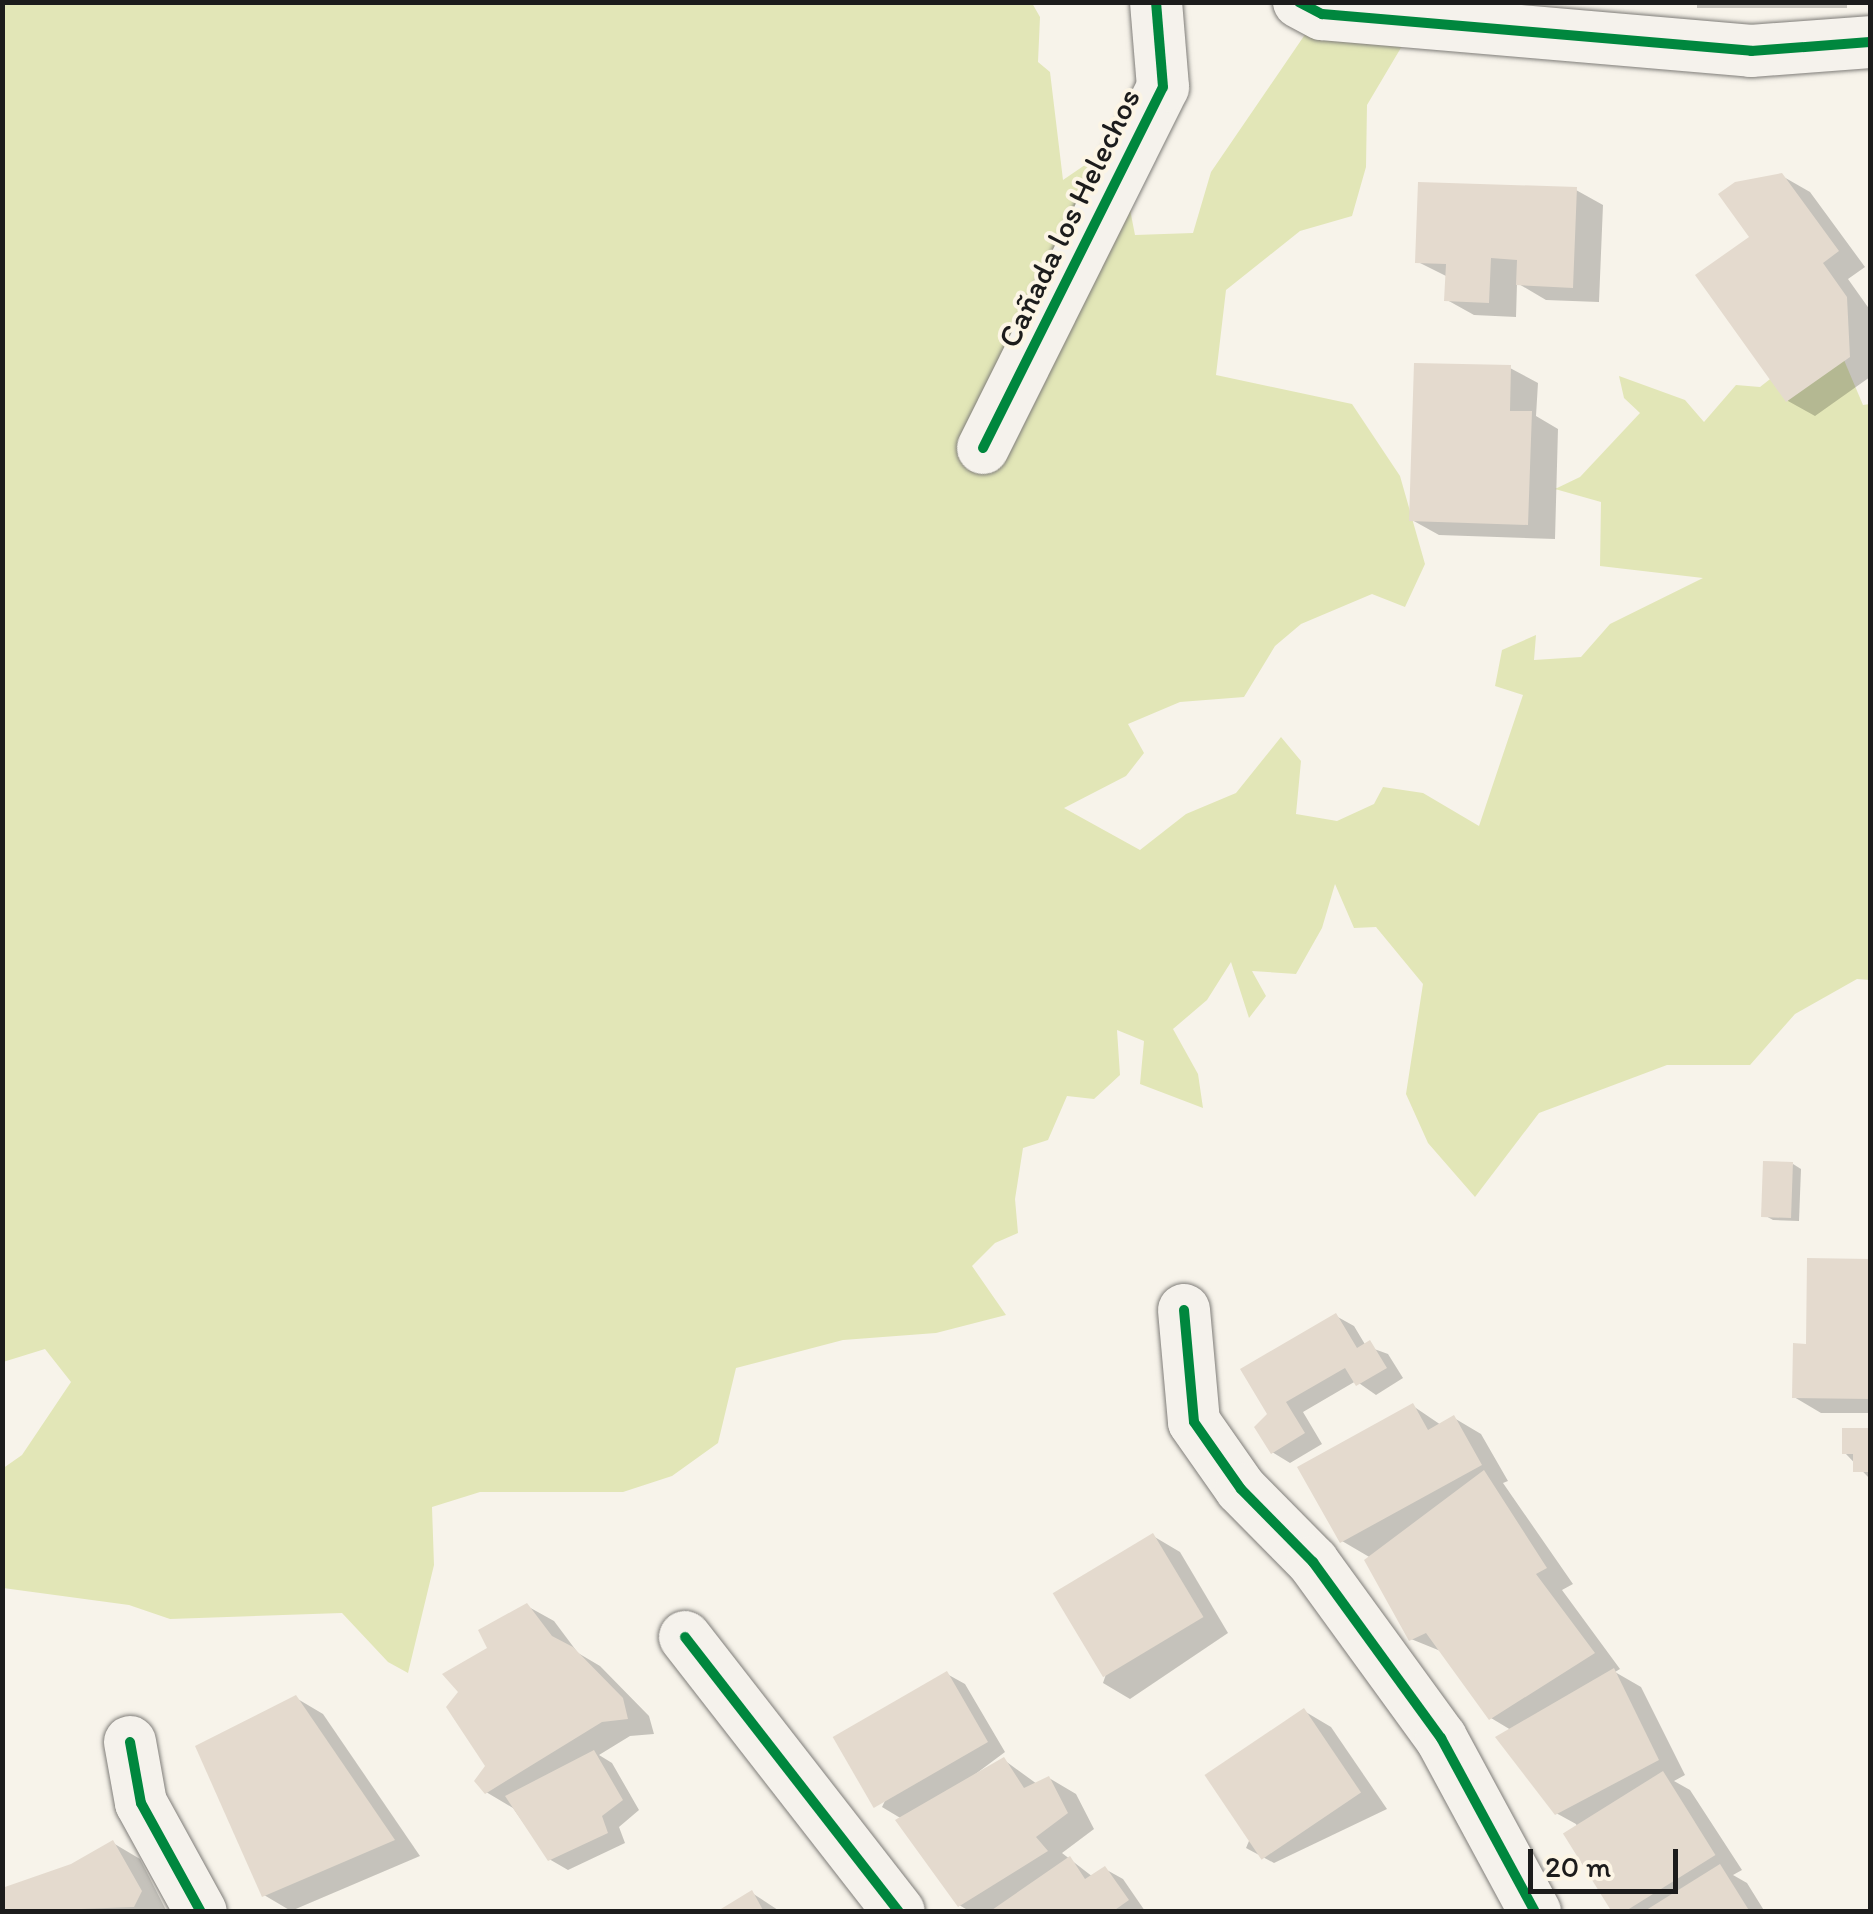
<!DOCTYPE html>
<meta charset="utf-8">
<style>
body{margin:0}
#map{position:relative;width:1873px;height:1914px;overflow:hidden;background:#f7f3ea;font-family:Itim,sans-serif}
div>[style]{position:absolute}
.green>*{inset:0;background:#e2e6b7}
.shadow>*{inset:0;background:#0003;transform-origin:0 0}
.building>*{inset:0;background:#e4dace;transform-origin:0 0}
.roads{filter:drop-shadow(0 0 2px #7f7d79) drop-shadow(0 0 2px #7f7d79)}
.minor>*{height:52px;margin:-26px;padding:0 26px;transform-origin:26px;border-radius:26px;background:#f5f2ec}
.cycleway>*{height:10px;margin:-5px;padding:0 5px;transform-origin:5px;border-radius:5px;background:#00873e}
span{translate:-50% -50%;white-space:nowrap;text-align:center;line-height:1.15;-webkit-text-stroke:8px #fcf5e5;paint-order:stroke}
.street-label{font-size:32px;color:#1c1c1c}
.frame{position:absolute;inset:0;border:5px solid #1c1c1c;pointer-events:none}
.scale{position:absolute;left:1528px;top:1849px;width:150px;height:45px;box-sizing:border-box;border:5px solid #1c1c1c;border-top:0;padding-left:12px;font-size:30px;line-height:35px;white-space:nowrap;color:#1c1c1c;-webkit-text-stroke:8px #fcf5e5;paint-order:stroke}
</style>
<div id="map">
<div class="green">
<div style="clip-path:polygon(3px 3px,1032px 3px,1040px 17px,1038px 62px,1050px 72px,1063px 180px,1117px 143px,1135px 235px,1193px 233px,1211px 172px,1319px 14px,1402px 46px,1367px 105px,1366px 167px,1352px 216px,1300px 231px,1226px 290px,1216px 375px,1352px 404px,1400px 476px,1425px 564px,1405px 607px,1372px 594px,1301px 624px,1275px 646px,1244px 697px,1180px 702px,1128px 724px,1144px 753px,1126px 776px,1064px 808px,1140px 850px,1186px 814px,1236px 793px,1281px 737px,1301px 761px,1296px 814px,1337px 821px,1374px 804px,1383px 787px,1423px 793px,1479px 826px,1523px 695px,1495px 686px,1502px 650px,1536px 635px,1534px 660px,1581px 657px,1610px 624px,1703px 578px,1600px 566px,1601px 502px,1555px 489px,1580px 477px,1640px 413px,1624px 398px,1619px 376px,1685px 400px,1704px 422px,1736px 385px,1760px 387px,1806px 351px,1841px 353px,1863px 405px,1870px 404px,1870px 980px,1857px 979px,1795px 1014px,1750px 1065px,1667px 1065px,1539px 1113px,1475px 1197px,1428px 1143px,1406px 1094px,1423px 984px,1376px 927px,1354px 928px,1335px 884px,1322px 928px,1296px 974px,1252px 971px,1266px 996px,1249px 1018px,1231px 962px,1207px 1000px,1173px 1029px,1198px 1074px,1203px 1108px,1140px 1084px,1144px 1041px,1117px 1030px,1120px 1075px,1094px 1099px,1067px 1096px,1048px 1140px,1023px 1148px,1015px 1199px,1018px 1233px,995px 1243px,972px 1266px,1006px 1315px,936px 1333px,843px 1340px,736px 1368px,718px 1443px,672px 1476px,623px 1492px,480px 1492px,432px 1507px,434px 1565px,408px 1673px,388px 1662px,342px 1613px,170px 1619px,129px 1605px,3px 1588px,2px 1469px,22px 1455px,71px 1382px,45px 1349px,3px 1362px)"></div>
</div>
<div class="shadow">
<div style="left:1697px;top:2px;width:150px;height:6px"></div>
<div style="clip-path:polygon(1782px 176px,1810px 192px,1865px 267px,1848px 279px,1870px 310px,1870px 377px,1815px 416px,1788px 401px,1753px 238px)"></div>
<div style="clip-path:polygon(1576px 190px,1603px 205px,1599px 302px,1546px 300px,1517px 283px,1516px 317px,1474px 315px,1447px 300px,1448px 277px,1418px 262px)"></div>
<div style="clip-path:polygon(1510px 368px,1538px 383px,1536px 416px,1558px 429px,1555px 539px,1439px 535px,1412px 520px)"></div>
<div style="clip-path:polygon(1793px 1164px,1801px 1169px,1799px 1221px,1773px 1220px,1764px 1215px)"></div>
<div style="clip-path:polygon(1809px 1261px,1870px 1261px,1870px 1413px,1821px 1413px,1794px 1397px,1808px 1346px)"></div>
<div style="clip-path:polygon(1336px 1316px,1354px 1326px,1366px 1346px,1388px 1354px,1403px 1378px,1376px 1395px,1356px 1381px,1303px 1412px,1322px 1444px,1290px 1463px,1272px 1452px,1270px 1415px)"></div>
<div style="clip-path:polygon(1413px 1406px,1441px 1425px,1454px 1418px,1481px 1434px,1508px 1481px,1503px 1483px,1573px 1584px,1562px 1590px,1620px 1669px,1615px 1672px,1641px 1687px,1685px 1775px,1674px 1781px,1690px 1790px,1742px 1870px,1733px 1875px,1747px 1883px,1765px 1912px,1611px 1909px,1576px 1824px,1556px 1813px,1511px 1730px,1491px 1718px,1443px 1652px,1411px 1639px,1371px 1558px,1342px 1541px)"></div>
<div style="clip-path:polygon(1845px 1430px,1870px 1430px,1870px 1479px,1845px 1453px)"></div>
<div style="clip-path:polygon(1153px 1536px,1180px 1552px,1228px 1633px,1130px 1699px,1103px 1683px)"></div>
<div style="clip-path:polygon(527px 1606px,554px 1621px,578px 1653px,600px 1666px,649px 1716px,654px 1734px,630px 1736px,599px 1755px,612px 1763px,639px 1810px,619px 1827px,625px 1843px,568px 1870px,549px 1859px,513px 1808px,486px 1792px,490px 1649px)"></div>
<div style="clip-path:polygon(947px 1674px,965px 1684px,1005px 1752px,958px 1787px,1004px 1760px,1037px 1784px,1049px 1778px,1076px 1794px,1094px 1829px,1062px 1853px,1093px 1877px,1105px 1869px,1123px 1879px,1145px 1911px,971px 1912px,959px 1905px,902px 1819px,882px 1807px)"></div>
<div style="clip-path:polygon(296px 1698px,323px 1714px,420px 1856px,291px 1911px,264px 1895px)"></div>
<div style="clip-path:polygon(1304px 1711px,1331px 1727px,1387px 1809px,1274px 1863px,1246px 1848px)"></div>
<div style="clip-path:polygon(113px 1843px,140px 1859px,167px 1912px,2px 1912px)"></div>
<div style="clip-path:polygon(752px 1893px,781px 1912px,721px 1912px)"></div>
</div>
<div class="building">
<div style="clip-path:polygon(1782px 173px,1839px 251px,1823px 263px,1847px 297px,1850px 357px,1786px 402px,1695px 275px,1749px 237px,1718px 194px,1735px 182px)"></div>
<div style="clip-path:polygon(1418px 182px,1577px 187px,1573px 288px,1516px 285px,1517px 260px,1491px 258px,1489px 303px,1444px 301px,1446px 264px,1415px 263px)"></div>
<div style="clip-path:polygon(1414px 363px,1511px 365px,1510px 411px,1532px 411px,1528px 525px,1409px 521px)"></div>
<div style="left:1763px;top:1161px;width:30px;height:56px;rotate:2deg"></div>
<div style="clip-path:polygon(1807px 1258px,1870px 1259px,1870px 1399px,1792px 1398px,1793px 1343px,1806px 1344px)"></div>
<div style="clip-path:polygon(1336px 1313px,1357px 1348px,1370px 1340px,1387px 1368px,1356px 1386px,1345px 1368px,1286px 1402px,1305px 1433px,1271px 1454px,1254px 1427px,1267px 1414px,1240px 1369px)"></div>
<div style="clip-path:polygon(1413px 1403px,1428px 1430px,1454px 1415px,1482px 1465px,1340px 1543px,1297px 1467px)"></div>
<div style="clip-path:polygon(1842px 1428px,1870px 1428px,1870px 1472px,1853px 1472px,1853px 1454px,1842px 1454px)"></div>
<div style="clip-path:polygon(1484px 1470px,1547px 1568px,1536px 1574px,1595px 1653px,1489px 1720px,1426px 1633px,1409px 1641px,1364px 1560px)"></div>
<div style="left:1153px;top:1533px;width:98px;height:117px;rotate:59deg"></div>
<div style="clip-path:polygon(527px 1603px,552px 1636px,573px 1647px,623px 1698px,628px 1719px,602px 1722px,485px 1794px,474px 1781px,485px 1766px,446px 1707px,458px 1692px,442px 1674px,487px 1648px,478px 1630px)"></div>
<div style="clip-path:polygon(1614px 1668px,1659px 1760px,1555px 1815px,1495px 1737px)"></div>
<div style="left:947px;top:1671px;width:82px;height:132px;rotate:60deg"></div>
<div style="clip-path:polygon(296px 1695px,395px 1840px,262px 1897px,195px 1746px)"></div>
<div style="left:1304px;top:1708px;width:102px;height:120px;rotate:56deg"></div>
<div style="clip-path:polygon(594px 1750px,623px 1800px,602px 1816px,608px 1833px,548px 1861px,505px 1796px)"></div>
<div style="clip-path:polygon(1004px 1757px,1024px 1788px,1049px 1776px,1068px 1813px,1036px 1837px,1048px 1851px,958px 1907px,895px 1820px)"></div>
<div style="left:1663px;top:1771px;width:99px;height:118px;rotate:58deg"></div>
<div style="clip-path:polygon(113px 1840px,142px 1891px,134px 1907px,2px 1912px,2px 1888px,71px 1864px)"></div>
<div style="clip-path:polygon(1070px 1856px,1085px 1879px,1105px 1866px,1129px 1900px,1112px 1912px,989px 1912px)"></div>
<div style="clip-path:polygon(1720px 1864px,1750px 1912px,1643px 1912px)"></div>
<div style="clip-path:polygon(752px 1890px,764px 1912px,716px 1912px)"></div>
</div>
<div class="roads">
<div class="minor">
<div style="left:1299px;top:2px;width:26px;rotate:28deg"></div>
<div style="left:1322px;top:14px;width:431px;rotate:4.9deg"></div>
<div style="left:1751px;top:51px;width:119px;rotate:-4.3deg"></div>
<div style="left:983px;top:448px;width:403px;rotate:-63.5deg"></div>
<div style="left:1163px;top:87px;width:85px;rotate:-94.7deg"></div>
<div style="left:1184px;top:1310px;width:112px;rotate:84.9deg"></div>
<div style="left:1194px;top:1422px;width:82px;rotate:55deg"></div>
<div style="left:1241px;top:1489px;width:103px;rotate:45.4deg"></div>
<div style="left:1313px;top:1562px;width:218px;rotate:54deg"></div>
<div style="left:1441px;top:1738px;width:198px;rotate:61.6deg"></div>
<div style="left:685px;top:1637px;width:348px;rotate:52.1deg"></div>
<div style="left:130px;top:1742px;width:62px;rotate:79.8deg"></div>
<div style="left:141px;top:1803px;width:124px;rotate:61.2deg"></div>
</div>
</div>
<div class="cycleway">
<div style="left:1299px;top:2px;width:26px;rotate:28deg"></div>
<div style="left:1322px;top:14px;width:431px;rotate:4.9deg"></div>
<div style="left:1751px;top:51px;width:119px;rotate:-4.3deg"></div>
<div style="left:983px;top:448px;width:403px;rotate:-63.5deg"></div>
<div style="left:1163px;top:87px;width:85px;rotate:-94.7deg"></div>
<div style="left:1184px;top:1310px;width:112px;rotate:84.9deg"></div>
<div style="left:1194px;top:1422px;width:82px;rotate:55deg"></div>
<div style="left:1241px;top:1489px;width:103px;rotate:45.4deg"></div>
<div style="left:1313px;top:1562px;width:218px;rotate:54deg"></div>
<div style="left:1441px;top:1738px;width:198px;rotate:61.6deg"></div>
<div style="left:685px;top:1637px;width:348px;rotate:52.1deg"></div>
<div style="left:130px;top:1742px;width:62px;rotate:79.8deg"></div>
<div style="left:141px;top:1803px;width:124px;rotate:61.2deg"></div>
</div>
<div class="street-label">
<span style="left:1069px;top:218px;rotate:-64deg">Cañada los Helechos</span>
</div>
<div class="frame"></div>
<div class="scale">20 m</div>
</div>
